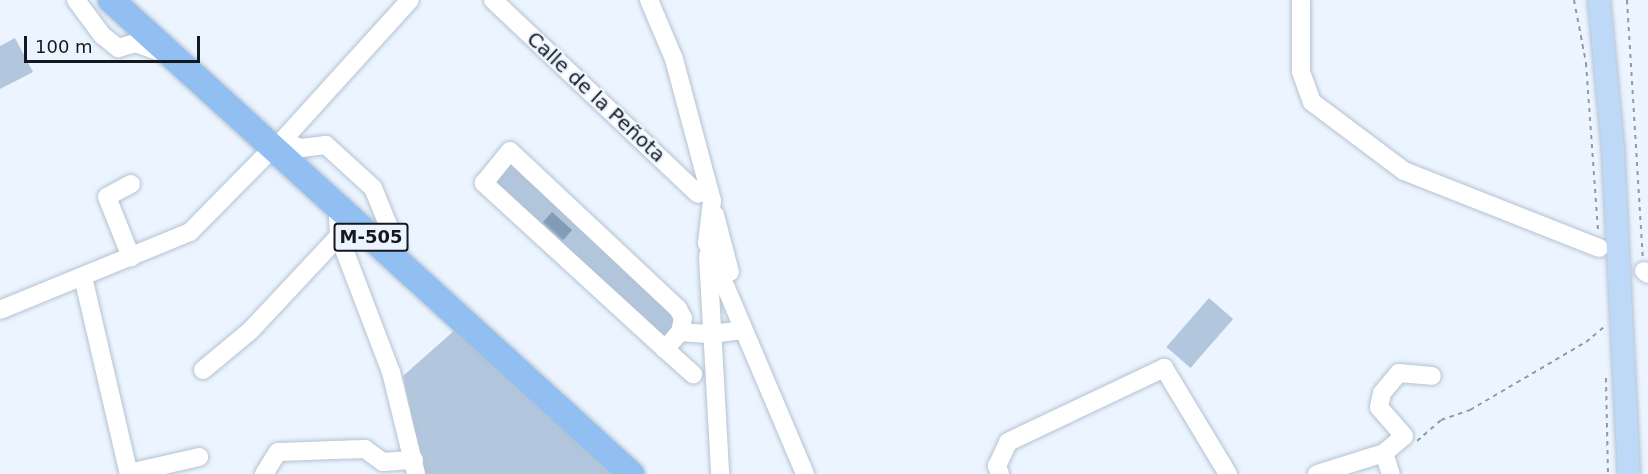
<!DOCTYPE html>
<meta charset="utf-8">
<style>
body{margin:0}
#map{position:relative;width:1648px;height:474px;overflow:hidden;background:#ecf5ff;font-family:"DejaVu Sans",sans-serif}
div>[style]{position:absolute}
.green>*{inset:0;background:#b2c6dd;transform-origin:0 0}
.water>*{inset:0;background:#829bb7;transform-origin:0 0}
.path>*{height:2px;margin-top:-1px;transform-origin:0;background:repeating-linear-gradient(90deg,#9299a2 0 4.5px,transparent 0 9px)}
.roads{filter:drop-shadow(0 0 2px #b4c2d2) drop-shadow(0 0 2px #b4c2d2)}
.minor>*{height:18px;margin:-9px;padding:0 9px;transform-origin:9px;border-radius:9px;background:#fff}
.major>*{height:22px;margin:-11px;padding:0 11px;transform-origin:11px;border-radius:11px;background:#bed9f7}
.highway>*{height:26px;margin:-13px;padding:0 13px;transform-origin:13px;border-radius:13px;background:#92bff1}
span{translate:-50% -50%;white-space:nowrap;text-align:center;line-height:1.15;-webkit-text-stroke:4.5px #ecf5ff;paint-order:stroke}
.shield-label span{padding:2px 4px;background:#ecf5ff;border:2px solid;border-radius:4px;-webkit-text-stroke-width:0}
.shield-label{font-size:18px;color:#14191f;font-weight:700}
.street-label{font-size:20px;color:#14191f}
.scale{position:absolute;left:24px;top:36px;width:176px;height:27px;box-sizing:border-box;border:3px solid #14191f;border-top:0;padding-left:8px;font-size:18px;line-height:21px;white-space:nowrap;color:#14191f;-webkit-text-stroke:4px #ecf5ff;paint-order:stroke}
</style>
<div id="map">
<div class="green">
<div style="clip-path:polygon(15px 38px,33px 72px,0 89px,0 46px)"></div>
<div style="clip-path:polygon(510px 164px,677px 316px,669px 334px,659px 335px,497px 186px,495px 176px)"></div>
<div style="left:1209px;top:298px;width:32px;height:65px;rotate:41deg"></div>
<div style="clip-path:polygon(456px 329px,615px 474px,424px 474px,403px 376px)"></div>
</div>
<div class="water">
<div style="left:552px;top:212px;width:27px;height:14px;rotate:42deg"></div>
</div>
<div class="path">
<div style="left:1574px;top:0;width:64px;rotate:79.2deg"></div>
<div style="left:1586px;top:63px;width:168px;rotate:85.9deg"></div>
<div style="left:1627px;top:0;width:258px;rotate:86.5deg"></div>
<div style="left:1606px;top:378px;width:96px;rotate:88.8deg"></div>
<div style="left:1417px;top:441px;width:32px;rotate:-41deg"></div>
<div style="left:1441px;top:420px;width:31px;rotate:-19deg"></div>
<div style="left:1470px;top:410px;width:134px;rotate:-30.4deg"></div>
<div style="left:1586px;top:342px;width:25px;rotate:-40deg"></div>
</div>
<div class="roads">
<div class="minor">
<div style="left:76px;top:0;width:44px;rotate:53.4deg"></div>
<div style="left:102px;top:35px;width:21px;rotate:39deg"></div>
<div style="left:118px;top:48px;width:18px;rotate:-16deg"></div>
<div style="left:135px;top:43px;width:28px;rotate:19deg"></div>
<div style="left:493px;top:0;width:282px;rotate:43.4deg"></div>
<div style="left:649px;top:0;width:64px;rotate:67deg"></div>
<div style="left:674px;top:59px;width:147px;rotate:75deg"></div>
<div style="left:712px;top:201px;width:42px;rotate:96.8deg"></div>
<div style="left:707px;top:243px;width:251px;rotate:67deg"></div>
<div style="left:1301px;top:0;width:72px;rotate:90deg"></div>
<div style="left:1301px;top:72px;width:32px;rotate:70deg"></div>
<div style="left:1312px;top:102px;width:115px;rotate:36.9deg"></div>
<div style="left:1404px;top:171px;width:210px;rotate:21.5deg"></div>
<div style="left:131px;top:184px;width:27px;rotate:152deg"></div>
<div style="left:107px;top:197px;width:65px;rotate:68.2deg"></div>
<div style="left:343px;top:211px;width:8px;rotate:130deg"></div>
<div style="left:338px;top:217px;width:19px;rotate:87deg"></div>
<div style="left:339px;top:236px;width:146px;rotate:69.1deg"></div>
<div style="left:391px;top:372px;width:105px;rotate:76.2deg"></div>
<div style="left:715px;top:215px;width:59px;rotate:75.3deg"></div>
<div style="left:398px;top:249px;width:66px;rotate:-112.3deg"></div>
<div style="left:373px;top:188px;width:64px;rotate:-137.5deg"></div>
<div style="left:326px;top:145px;width:25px;rotate:173deg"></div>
<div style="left:301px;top:148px;width:20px;rotate:-160deg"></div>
<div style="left:282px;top:141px;width:190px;rotate:-47.8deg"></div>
<div style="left:708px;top:256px;width:218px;rotate:86.8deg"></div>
<div style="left:1644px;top:271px;width:5px;rotate:37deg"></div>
<div style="left:83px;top:277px;width:202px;rotate:76.9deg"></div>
<div style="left:0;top:310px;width:205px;rotate:-22.3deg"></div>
<div style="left:190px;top:232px;width:110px;rotate:-45.4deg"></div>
<div style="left:267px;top:154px;width:11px;rotate:-15deg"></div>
<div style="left:680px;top:332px;width:23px;rotate:131deg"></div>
<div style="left:665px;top:349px;width:246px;rotate:-137.5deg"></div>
<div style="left:484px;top:183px;width:41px;rotate:-50.9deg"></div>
<div style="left:510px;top:151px;width:231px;rotate:43.2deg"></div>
<div style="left:678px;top:309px;width:10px;rotate:61deg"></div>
<div style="left:683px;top:318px;width:14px;rotate:102deg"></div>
<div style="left:680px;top:332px;width:31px;rotate:4deg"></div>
<div style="left:711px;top:334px;width:32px;rotate:-7deg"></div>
<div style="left:665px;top:349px;width:38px;rotate:42deg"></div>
<div style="left:203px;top:370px;width:61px;rotate:-39.7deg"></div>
<div style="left:250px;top:331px;width:130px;rotate:-46.9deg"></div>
<div style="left:1384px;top:453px;width:22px;rotate:72deg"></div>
<div style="left:129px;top:473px;width:72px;rotate:-12.9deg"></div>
<div style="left:264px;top:474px;width:26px;rotate:-58deg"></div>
<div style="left:278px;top:452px;width:87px;rotate:-2deg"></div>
<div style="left:365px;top:449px;width:22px;rotate:36deg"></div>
<div style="left:383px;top:462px;width:31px;rotate:-4deg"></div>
<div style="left:1000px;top:474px;width:9px;rotate:-111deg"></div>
<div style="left:997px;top:466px;width:26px;rotate:-65deg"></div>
<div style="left:1008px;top:442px;width:173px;rotate:-25.4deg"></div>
<div style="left:1164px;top:368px;width:124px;rotate:58.9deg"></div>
<div style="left:1317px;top:474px;width:70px;rotate:-17.4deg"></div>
<div style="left:1384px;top:453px;width:26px;rotate:-40deg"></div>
<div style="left:1404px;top:436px;width:38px;rotate:-131deg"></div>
<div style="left:1379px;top:407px;width:14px;rotate:-78deg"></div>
<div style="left:1382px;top:393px;width:26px;rotate:-50deg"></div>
<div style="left:1399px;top:373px;width:33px;rotate:5deg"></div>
</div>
<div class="major">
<div style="left:1599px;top:0;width:150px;rotate:84.6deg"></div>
<div style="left:1613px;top:149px;width:325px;rotate:87.2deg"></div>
</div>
<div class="highway">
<div style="left:111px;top:0;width:704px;rotate:42.35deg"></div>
</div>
</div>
<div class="shield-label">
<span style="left:371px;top:237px">M-505</span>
</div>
<div class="street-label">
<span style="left:596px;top:97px;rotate:43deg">Calle de la Peñota</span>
</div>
<div class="scale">100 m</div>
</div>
